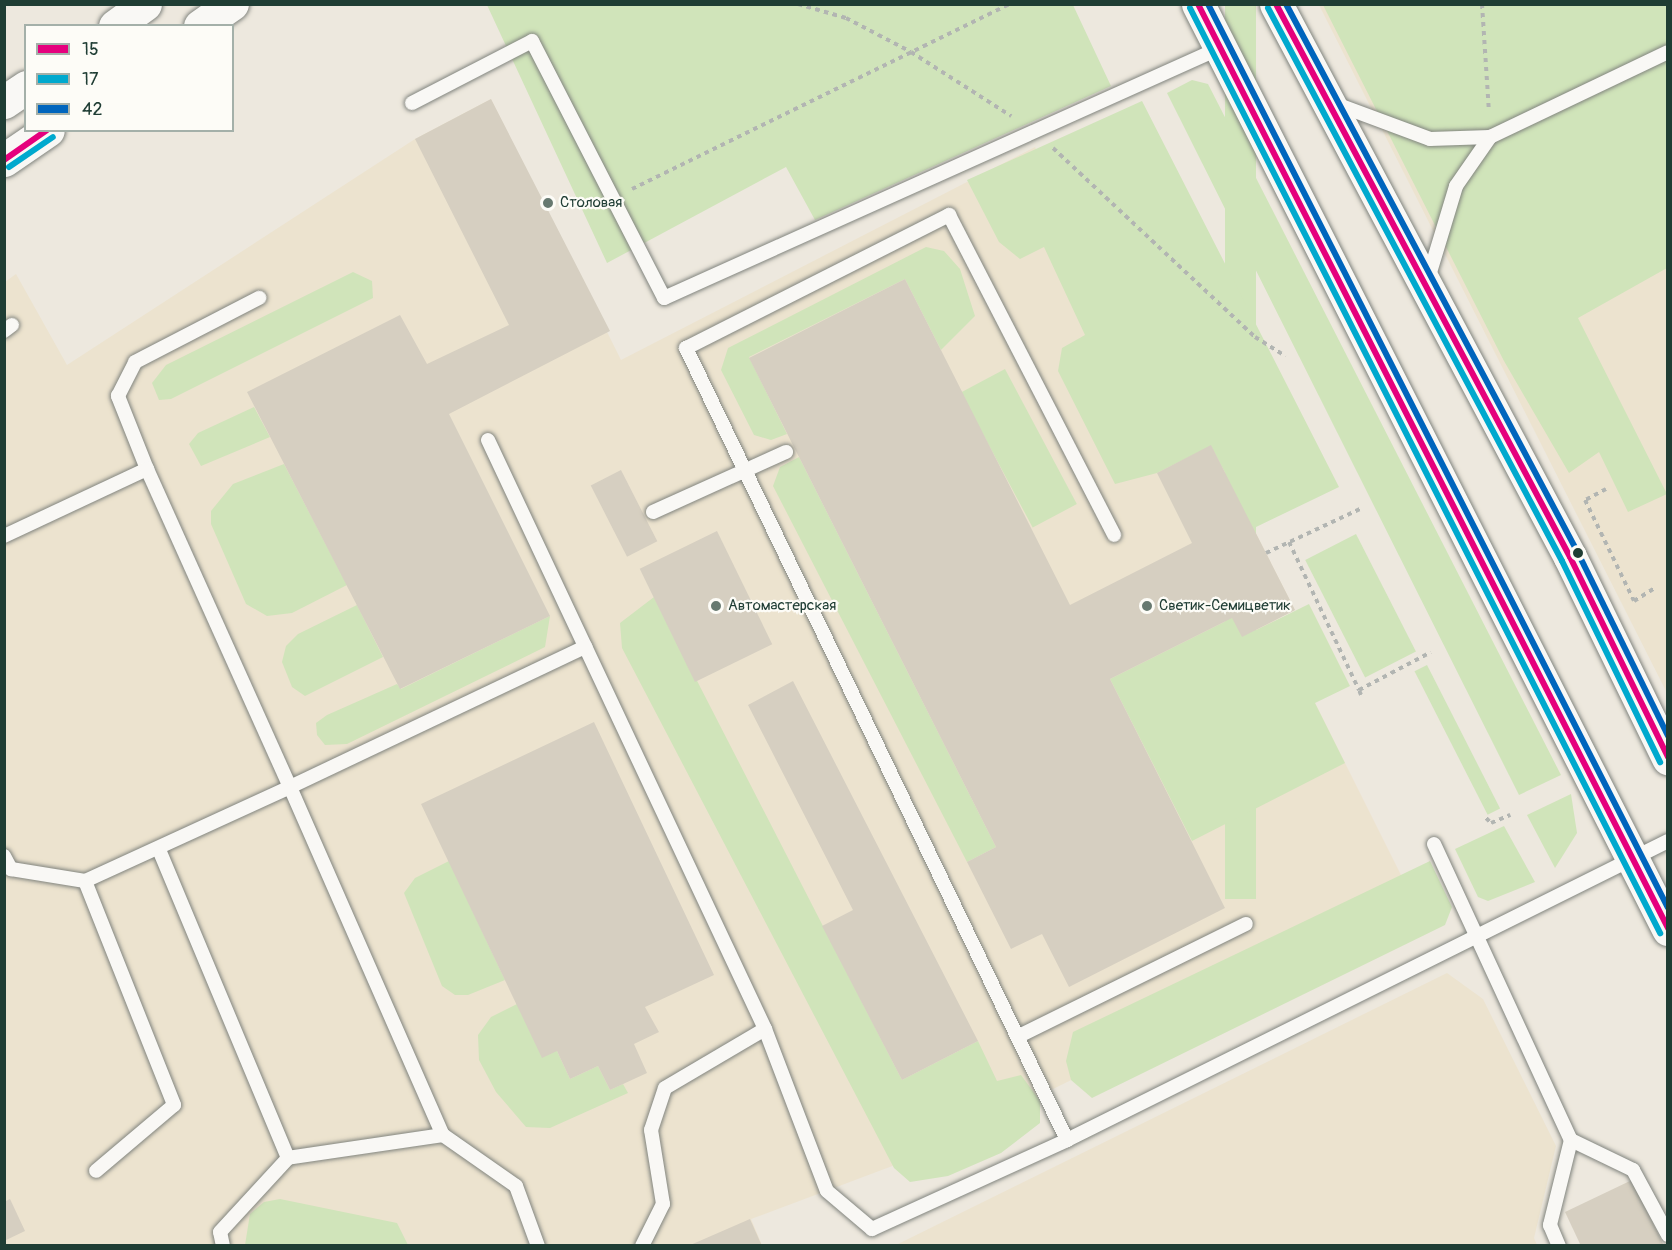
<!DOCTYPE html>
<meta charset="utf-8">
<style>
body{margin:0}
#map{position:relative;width:1672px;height:1250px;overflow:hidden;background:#ede8de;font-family:Pangolin,sans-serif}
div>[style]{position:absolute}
.built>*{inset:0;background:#ece3cf}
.green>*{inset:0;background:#d0e4ba;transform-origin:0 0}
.building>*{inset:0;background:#d6cfc1;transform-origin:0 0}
.path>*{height:4px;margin-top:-2px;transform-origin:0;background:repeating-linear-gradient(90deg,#b2b5b2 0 4.5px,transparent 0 9px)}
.roads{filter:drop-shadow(0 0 2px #81847e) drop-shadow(0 0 2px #81847e)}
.lane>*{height:14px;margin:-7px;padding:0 7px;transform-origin:7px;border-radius:7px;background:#f9f8f5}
.primary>*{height:33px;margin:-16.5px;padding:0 16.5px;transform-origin:16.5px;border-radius:16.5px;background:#f9f8f5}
.bus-1>*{height:6px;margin:-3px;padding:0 3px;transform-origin:3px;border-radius:3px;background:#e5007d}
.bus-2>*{height:6px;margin:-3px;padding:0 3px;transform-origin:3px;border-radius:3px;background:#00a9ce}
.bus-3>*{height:6px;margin:-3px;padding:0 3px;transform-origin:3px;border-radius:3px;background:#0065bd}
.dots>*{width:16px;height:16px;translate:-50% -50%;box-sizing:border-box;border:3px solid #fdfcf7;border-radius:50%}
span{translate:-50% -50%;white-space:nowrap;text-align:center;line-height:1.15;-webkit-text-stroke:4.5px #fdfcf7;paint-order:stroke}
.poi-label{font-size:15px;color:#1f3d34}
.left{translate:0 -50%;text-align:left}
.frame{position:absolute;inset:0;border:6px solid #1f3d34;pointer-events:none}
.legend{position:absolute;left:24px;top:24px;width:210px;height:108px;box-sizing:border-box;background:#fdfcf7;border:2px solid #a4b0a9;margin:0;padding:8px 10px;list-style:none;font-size:18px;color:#1f3d34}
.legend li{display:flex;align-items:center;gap:12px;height:30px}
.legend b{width:30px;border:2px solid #a4b0a9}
</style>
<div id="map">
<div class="built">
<div style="clip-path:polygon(1319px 5px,1667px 5px,1667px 693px)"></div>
<div style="clip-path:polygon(491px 99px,621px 360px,1035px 147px,1194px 453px,1211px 445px,1295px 610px,1274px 621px,1418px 909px,911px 1159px,751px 1219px,762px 1245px,5px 1246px,5px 282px,16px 274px,67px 365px,415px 139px)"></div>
<div style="clip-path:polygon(1447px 973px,1483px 999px,1556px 1146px,1534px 1238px,1537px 1245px,896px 1245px)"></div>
</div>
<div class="green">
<div style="clip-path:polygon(487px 5px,1073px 5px,1111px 86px,815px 220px,786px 167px,607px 263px)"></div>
<div style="left:1225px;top:5px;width:31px;height:894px"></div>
<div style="clip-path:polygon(1323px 5px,1667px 5px,1667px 268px,1578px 318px,1667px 494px,1628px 512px,1599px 452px,1569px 473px,1504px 361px)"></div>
<div style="clip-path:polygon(1192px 80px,1208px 84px,1561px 775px,1519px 795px,1167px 93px)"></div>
<div style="clip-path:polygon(1142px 101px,1339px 487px,1254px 528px,1211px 446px,1157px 473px,1115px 484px,1058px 371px,1062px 348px,1085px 335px,1044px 247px,1020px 259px,999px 242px,967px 180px)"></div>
<div style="clip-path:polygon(926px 247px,944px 251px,960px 269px,975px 316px,941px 350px,905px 279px,749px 357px,787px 434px,771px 440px,754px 435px,721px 370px,728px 348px)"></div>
<div style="clip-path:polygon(353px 272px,372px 281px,373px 298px,171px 399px,159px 400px,152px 383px,166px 365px)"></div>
<div style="left:1005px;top:369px;width:153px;height:50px;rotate:62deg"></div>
<div style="clip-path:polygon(254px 407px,270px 437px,201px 466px,189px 444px,198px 433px)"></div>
<div style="clip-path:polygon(799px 457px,996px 847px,967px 862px,773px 486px,780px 467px)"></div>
<div style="clip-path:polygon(284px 464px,347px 585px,292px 613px,267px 616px,246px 604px,211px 524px,211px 511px,233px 484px)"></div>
<div style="left:1356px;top:534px;width:132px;height:57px;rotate:63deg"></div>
<div style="clip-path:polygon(654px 597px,902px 1080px,978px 1041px,997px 1081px,1021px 1075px,1040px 1101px,1040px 1123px,1001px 1153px,948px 1176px,910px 1182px,894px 1168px,622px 648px,620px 623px)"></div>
<div style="clip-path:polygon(1309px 604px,1350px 686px,1315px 703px,1345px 763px,1192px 841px,1110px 679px,1232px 618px,1242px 637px)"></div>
<div style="clip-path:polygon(357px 605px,383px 657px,305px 696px,292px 687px,282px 662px,286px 646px,298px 634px)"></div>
<div style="clip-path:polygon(550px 616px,545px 647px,347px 744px,325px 745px,317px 735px,316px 723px,327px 715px,397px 684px,401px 689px)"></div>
<div style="left:1427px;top:665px;width:161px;height:14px;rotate:63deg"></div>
<div style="clip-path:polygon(1571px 794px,1577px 833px,1555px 868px,1527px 815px)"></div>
<div style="clip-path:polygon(1504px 826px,1535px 882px,1488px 901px,1478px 897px,1455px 849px)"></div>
<div style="clip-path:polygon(449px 861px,505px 980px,468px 995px,455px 995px,442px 986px,404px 893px,415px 878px)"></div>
<div style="clip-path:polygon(1430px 861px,1452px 907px,1445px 925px,1092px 1098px,1071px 1080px,1066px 1061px,1073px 1032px)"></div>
<div style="clip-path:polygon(517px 1004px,557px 1051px,570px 1079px,598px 1066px,610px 1090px,623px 1084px,628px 1093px,550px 1128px,526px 1127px,496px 1092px,479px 1060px,478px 1035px,491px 1017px)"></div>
<div style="clip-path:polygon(280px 1199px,397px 1223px,408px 1245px,245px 1245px,250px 1214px,264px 1202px)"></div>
</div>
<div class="building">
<div style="clip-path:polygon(491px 99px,610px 331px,449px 414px,550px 616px,400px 689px,247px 392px,400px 315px,427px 364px,509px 325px,415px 139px)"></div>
<div style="clip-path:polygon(905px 279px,1070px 605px,1192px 543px,1157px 473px,1211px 445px,1295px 610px,1242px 637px,1232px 618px,1110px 679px,1225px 908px,1069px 987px,1042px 934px,1011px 949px,967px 862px,996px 847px,749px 358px)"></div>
<div style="left:621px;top:470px;width:80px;height:34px;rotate:63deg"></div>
<div style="left:717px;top:531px;width:126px;height:86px;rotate:64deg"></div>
<div style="clip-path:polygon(793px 681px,978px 1041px,902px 1080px,822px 926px,853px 910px,748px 705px)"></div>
<div style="clip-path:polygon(594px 722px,714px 975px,645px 1007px,659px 1032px,634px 1044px,647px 1073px,610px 1090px,598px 1066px,570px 1079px,557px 1051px,542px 1058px,421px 804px)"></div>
<div style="clip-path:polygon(1632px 1180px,1664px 1246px,1581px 1246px,1565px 1212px)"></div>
<div style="clip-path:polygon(10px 1199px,25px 1231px,4px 1241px,4px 1202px)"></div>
<div style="clip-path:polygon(750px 1219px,762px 1246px,688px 1246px)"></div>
</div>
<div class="path">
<div style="left:798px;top:4px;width:50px;rotate:16.3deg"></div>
<div style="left:846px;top:18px;width:73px;rotate:27.6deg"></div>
<div style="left:911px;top:52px;width:119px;rotate:32.6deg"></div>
<div style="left:1482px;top:4px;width:108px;rotate:86.3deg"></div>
<div style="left:1053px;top:148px;width:277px;rotate:43.1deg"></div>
<div style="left:1255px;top:337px;width:36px;rotate:32deg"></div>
<div style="left:632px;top:189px;width:420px;rotate:-26.1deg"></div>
<div style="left:1606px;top:489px;width:24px;rotate:152deg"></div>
<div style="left:1585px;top:500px;width:112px;rotate:64.1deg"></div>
<div style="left:1634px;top:601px;width:25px;rotate:-32deg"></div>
<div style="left:1289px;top:542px;width:164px;rotate:64.7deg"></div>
<div style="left:1266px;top:553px;width:104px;rotate:-25.1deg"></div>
<div style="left:1361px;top:695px;width:5px;rotate:-112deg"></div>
<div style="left:1359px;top:690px;width:81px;rotate:-27.8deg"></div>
<div style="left:1486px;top:818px;width:7px;rotate:45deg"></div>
<div style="left:1491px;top:823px;width:21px;rotate:-23deg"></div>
</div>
<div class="roads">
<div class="lane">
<div style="left:412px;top:103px;width:135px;rotate:-27.3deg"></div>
<div style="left:532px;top:41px;width:289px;rotate:62.8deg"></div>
<div style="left:664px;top:298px;width:610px;rotate:-24.21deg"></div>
<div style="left:1336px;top:104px;width:100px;rotate:20.4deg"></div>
<div style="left:1430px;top:139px;width:60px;rotate:-1.9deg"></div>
<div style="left:1490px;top:137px;width:197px;rotate:-25.5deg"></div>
<div style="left:1428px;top:279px;width:97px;rotate:-73.2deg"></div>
<div style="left:1456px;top:186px;width:60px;rotate:-55.2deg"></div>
<div style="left:4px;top:331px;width:10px;rotate:-37deg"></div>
<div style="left:488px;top:440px;width:651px;rotate:64.81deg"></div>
<div style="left:765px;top:1029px;width:173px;rotate:69.1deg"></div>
<div style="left:827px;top:1191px;width:59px;rotate:40.2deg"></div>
<div style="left:872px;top:1229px;width:214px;rotate:-24.5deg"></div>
<div style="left:1067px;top:1140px;width:671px;rotate:-26.45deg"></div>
<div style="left:147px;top:469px;width:79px;rotate:-111.7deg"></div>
<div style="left:118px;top:396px;width:38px;rotate:-63deg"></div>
<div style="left:135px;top:362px;width:140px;rotate:-27.3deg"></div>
<div style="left:653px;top:512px;width:146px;rotate:-24.3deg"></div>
<div style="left:4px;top:536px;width:158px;rotate:-25.1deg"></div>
<div style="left:147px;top:469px;width:349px;rotate:65.8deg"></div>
<div style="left:290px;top:787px;width:327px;rotate:-25.4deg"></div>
<div style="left:1434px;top:844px;width:326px;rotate:65.2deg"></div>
<div style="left:1571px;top:1140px;width:88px;rotate:103.9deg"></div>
<div style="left:1550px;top:1225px;width:23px;rotate:67deg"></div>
<div style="left:4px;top:856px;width:15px;rotate:62deg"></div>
<div style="left:11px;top:869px;width:75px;rotate:9.2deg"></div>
<div style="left:85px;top:881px;width:226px;rotate:-24.6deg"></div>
<div style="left:290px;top:787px;width:380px;rotate:66.3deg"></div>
<div style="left:443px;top:1135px;width:157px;rotate:171.6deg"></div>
<div style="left:288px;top:1158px;width:334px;rotate:-112.7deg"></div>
<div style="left:85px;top:881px;width:241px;rotate:68.3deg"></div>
<div style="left:174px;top:1105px;width:102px;rotate:139.8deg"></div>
<div style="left:1019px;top:1036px;width:253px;rotate:-26.3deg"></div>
<div style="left:443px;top:1135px;width:89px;rotate:34.9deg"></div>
<div style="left:516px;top:1186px;width:64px;rotate:69.9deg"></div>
<div style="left:1067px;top:1140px;width:879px;rotate:-115.69deg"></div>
<div style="left:686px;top:348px;width:295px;rotate:-26.8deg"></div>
<div style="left:949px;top:215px;width:360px;rotate:62.7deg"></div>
<div style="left:1571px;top:1140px;width:69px;rotate:25.8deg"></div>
<div style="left:1633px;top:1170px;width:74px;rotate:61.7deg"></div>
<div style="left:223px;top:1246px;width:14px;rotate:-102deg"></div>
<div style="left:220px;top:1232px;width:100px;rotate:-47.4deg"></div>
<div style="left:642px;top:1246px;width:47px;rotate:-63.4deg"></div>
<div style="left:663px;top:1204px;width:75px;rotate:-99.2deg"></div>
<div style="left:651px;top:1130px;width:44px;rotate:-71.6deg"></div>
<div style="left:665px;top:1088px;width:116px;rotate:-30.5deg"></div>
</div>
<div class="primary">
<div style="left:1198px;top:4px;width:1038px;rotate:63.06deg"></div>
<div style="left:1276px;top:4px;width:626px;rotate:62deg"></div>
<div style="left:1570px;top:557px;width:224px;rotate:64deg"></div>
<div style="left:115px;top:26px;width:37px;rotate:-36deg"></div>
<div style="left:200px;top:26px;width:39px;rotate:-35deg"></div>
<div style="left:4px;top:102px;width:27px;rotate:-34deg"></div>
<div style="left:4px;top:160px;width:53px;rotate:-34.3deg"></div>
</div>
</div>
<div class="bus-1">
<div style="left:1198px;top:4px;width:1037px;rotate:63.04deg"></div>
<div style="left:1276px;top:4px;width:626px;rotate:62deg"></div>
<div style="left:1570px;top:557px;width:223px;rotate:63.9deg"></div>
<div style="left:4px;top:160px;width:52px;rotate:-34.9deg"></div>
</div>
<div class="bus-2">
<div style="left:1190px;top:8px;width:1038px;rotate:63.06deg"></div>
<div style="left:1268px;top:8px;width:626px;rotate:62deg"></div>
<div style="left:1562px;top:561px;width:224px;rotate:64deg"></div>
<div style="left:9px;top:167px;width:53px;rotate:-34.3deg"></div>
</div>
<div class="bus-3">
<div style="left:1208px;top:4px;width:1014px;rotate:63.03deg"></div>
<div style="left:1286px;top:4px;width:622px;rotate:61.99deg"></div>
<div style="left:1578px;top:553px;width:204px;rotate:63.8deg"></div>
</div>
<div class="dots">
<div style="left:548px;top:203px;background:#677970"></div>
<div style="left:1578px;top:553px;background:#1f3d34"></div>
<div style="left:716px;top:606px;background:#677970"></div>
<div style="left:1147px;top:606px;background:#677970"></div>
</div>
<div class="poi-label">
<span class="left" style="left:560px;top:203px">Столовая</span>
<span class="left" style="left:728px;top:606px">Автомастерская</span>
<span class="left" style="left:1159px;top:606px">Светик-Семицветик</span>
</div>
<div class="frame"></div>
<ul class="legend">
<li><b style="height:8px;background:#e5007d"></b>15</li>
<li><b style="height:8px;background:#00a9ce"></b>17</li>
<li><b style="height:8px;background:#0065bd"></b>42</li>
</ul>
</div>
